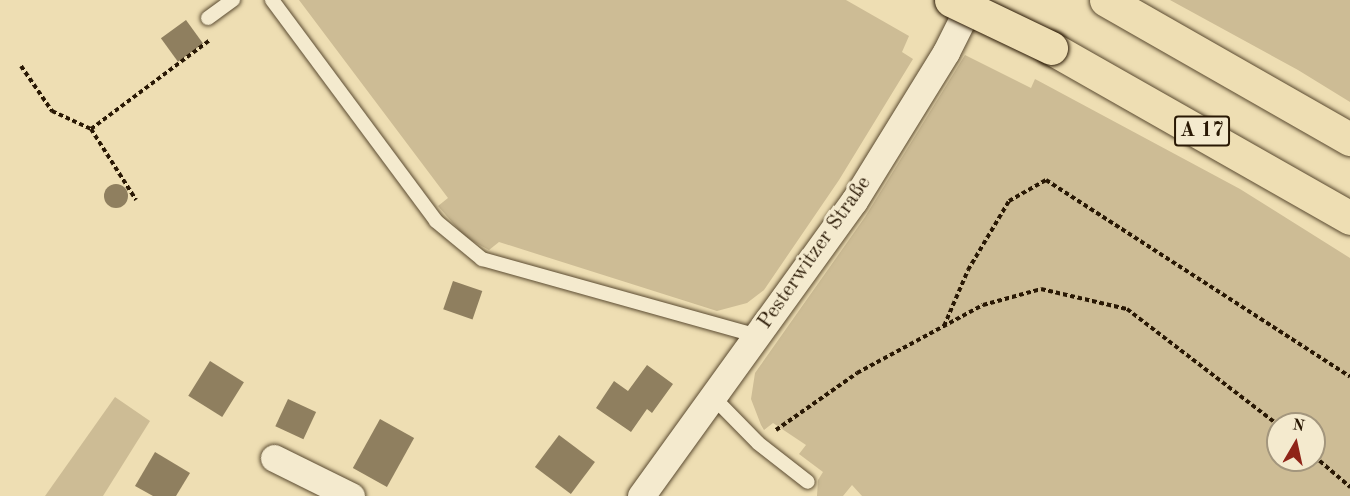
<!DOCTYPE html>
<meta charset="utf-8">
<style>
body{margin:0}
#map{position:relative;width:1350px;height:496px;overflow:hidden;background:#eedeb3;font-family:"Old Standard TT",serif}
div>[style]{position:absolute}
.green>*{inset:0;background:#cdbc95}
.building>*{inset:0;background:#8f7f5f;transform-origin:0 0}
.round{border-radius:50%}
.path>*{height:4px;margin-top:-2px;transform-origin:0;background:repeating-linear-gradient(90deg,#291804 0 4.5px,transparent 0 7.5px)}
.roads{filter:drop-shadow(0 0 2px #5a4a30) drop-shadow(0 0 2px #5a4a30)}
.lane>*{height:14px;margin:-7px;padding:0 7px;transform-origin:7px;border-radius:7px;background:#f4eace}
.street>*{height:27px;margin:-13.5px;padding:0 13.5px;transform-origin:13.5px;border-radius:13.5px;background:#f4eace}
.highway>*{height:33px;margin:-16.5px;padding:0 16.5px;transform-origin:16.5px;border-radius:16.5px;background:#eedeb3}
.bridges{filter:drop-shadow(0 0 2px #291804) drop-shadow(0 0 2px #291804)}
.highway-bridge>*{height:33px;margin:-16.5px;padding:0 16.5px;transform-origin:16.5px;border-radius:16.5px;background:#eedeb3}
span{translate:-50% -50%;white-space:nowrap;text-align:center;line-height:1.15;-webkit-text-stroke:6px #f4eace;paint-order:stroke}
.shield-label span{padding:2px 4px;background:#f4eace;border:2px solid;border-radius:4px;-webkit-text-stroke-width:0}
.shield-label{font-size:20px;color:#291804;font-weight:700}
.street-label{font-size:21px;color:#291804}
.north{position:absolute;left:1266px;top:412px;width:60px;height:60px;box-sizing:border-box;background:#f4eace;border:2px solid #a3967d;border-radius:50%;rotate:9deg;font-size:16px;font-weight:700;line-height:24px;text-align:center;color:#291804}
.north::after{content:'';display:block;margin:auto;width:21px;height:27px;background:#8f2418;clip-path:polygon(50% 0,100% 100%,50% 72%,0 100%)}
</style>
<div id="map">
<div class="green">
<div style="clip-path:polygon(299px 0,846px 0,909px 36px,902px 52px,913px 59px,839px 180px,764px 290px,747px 303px,717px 311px,499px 242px,489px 250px,465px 237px,438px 206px,448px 198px)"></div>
<div style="clip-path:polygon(1170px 0,1350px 0,1350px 102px,1298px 70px)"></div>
<div style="clip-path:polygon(evenodd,965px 55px,1031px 88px,1035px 79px,1240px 189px,1350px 258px,1350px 496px,862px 496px,852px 485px,843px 496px,817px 496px,818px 480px,823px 472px,799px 454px,806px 445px,773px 423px,764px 430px,761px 425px,751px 399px,755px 373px,865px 217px,965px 55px,1278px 424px,1314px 424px,1314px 460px,1278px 460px,1278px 424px)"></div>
<div style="clip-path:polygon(115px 397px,150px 421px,103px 496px,45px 496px)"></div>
</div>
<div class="building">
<div style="left:186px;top:20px;width:29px;height:31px;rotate:54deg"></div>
<div class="round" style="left:104px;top:184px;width:24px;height:24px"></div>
<div style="left:453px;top:281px;width:31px;height:30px;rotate:19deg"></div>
<div style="left:210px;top:361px;width:40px;height:41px;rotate:32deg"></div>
<div style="clip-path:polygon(647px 365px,673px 384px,652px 413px,647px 409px,631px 432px,596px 408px,614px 381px,628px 391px)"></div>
<div style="left:288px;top:399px;width:31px;height:30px;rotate:25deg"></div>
<div style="left:380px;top:419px;width:39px;height:56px;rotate:29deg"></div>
<div style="left:559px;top:435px;width:45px;height:40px;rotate:37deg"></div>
<div style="clip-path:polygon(155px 452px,190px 473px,176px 496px,153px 496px,135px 486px)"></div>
</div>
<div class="path">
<div style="left:21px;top:66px;width:55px;rotate:55.4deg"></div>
<div style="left:52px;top:111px;width:43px;rotate:24.8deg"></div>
<div style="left:91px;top:129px;width:84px;rotate:57.6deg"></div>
<div style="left:91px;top:129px;width:149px;rotate:-36.8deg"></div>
<div style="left:944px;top:326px;width:61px;rotate:-66.8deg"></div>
<div style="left:968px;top:270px;width:80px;rotate:-59.3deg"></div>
<div style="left:1009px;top:201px;width:43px;rotate:-29.6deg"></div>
<div style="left:1046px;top:180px;width:362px;rotate:32.9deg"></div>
<div style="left:776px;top:430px;width:99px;rotate:-35.1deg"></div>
<div style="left:857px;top:373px;width:143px;rotate:-28.4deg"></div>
<div style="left:983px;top:305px;width:60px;rotate:-15.4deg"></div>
<div style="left:1041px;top:289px;width:88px;rotate:13.1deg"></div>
<div style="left:1127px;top:309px;width:190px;rotate:37.5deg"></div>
<div style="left:1314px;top:456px;width:48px;rotate:40.7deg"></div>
</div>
<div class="roads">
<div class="lane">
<div style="left:272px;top:0;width:275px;rotate:53.4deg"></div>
<div style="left:436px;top:221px;width:60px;rotate:39.6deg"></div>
<div style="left:482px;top:259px;width:286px;rotate:15.6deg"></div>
<div style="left:208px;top:18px;width:31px;rotate:-36deg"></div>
<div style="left:713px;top:397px;width:64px;rotate:45.6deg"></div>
<div style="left:758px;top:443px;width:63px;rotate:38deg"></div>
</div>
<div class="street">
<div style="left:274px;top:458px;width:86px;rotate:26.3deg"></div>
<div style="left:641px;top:496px;width:364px;rotate:-54.2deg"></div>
<div style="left:854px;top:201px;width:175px;rotate:-58.3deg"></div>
<div style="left:946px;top:52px;width:58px;rotate:-63.4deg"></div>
</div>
<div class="highway">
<div style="left:1106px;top:0;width:281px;rotate:29.7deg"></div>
<div style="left:1051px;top:48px;width:344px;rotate:29.6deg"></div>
</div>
</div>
<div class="bridges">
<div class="highway-bridge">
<div style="left:951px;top:0;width:111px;rotate:25.6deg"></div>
</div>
</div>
<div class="shield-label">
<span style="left:1202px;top:131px">A 17</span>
</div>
<div class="street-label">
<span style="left:815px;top:253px;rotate:-55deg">Pesterwitzer Straße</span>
</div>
<div class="north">N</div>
</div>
